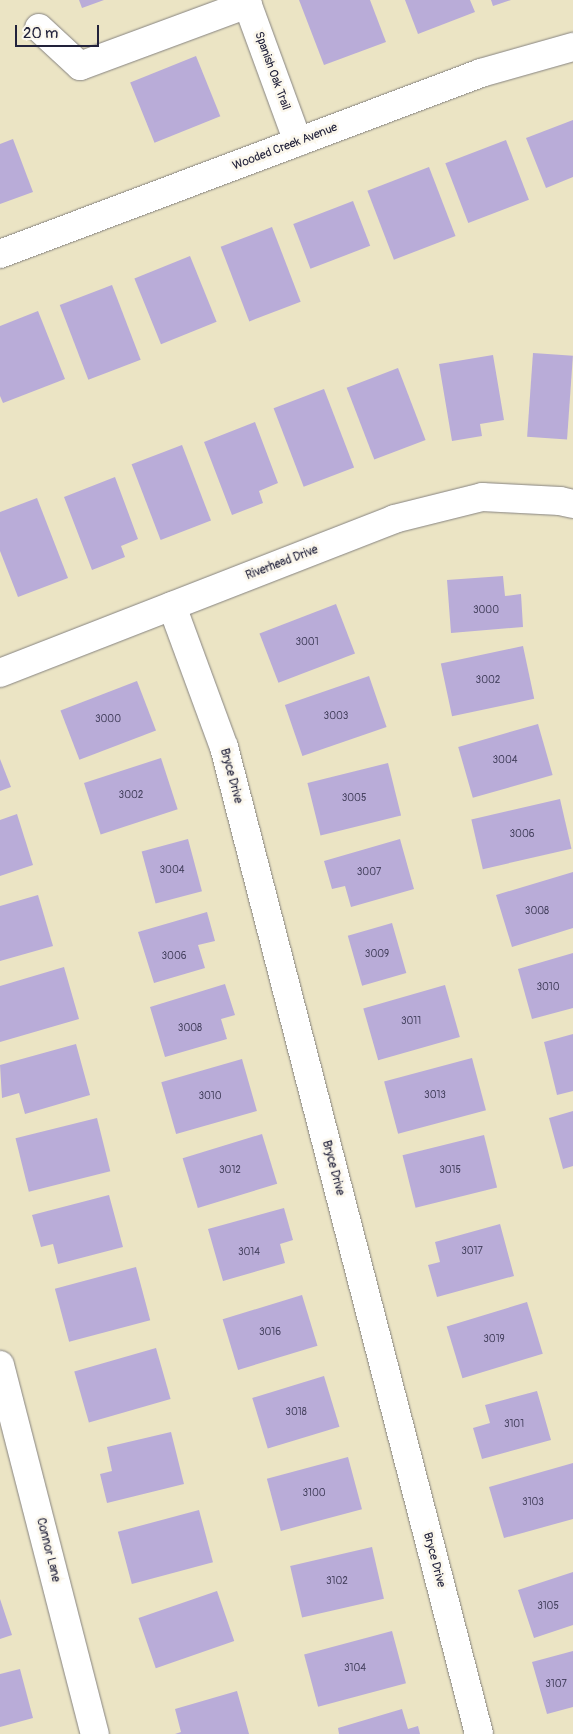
<!DOCTYPE html>
<style>
body{margin:0}
#map{position:relative;width:573px;height:1734px;overflow:hidden;background:#ebe4c4;font-family:Pangolin,sans-serif}
div>[style]{position:absolute}
.building>*{inset:0;background:#b9acd8;transform-origin:0 0}
.roads{filter:drop-shadow(0 0 1px #868380) drop-shadow(0 0 1px #868380)}
.minor>*{height:28px;margin:-14px;padding:0 14px;transform-origin:14px;border-radius:14px;background:#fff}
span{translate:-50% -50%;white-space:nowrap;text-align:center;line-height:1.15;-webkit-text-stroke:5px #fbf7ec;paint-order:stroke}
.number-label{font-size:10px;color:#484462}
.number-label span{-webkit-text-stroke-width:0}
.street-label{font-size:12px;color:#22223b}
.scale{position:absolute;left:15px;top:25px;width:84px;height:22px;box-sizing:border-box;border:2px solid #22223b;border-top:0;padding-left:6px;font-size:15px;line-height:18px;white-space:nowrap;color:#22223b;-webkit-text-stroke:4px #fbf7ec;paint-order:stroke}
</style>
<div id="map">
<div class="building">
<div style="clip-path:polygon(79px 0,104px 0,82px 8px)"></div>
<div style="clip-path:polygon(299px 0,370px 0,386px 42px,324px 65px)"></div>
<div style="clip-path:polygon(405px 0,470px 0,475px 12px,418px 34px)"></div>
<div style="clip-path:polygon(491px 0,511px 0,493px 6px)"></div>
<div style="left:196px;top:56px;width:65px;height:71px;rotate:68deg"></div>
<div style="clip-path:polygon(573px 120px,573px 177px,546px 188px,526px 138px)"></div>
<div style="clip-path:polygon(13px 139px,33px 192px,0 204px,0 144px)"></div>
<div style="left:506px;top:140px;width:64px;height:65px;rotate:69deg"></div>
<div style="left:429px;top:167px;width:74px;height:66px;rotate:69deg"></div>
<div style="left:353px;top:201px;width:48px;height:64px;rotate:69deg"></div>
<div style="left:272px;top:227px;width:80px;height:55px;rotate:69deg"></div>
<div style="left:190px;top:256px;width:71px;height:60px;rotate:68deg"></div>
<div style="left:112px;top:285px;width:80px;height:56px;rotate:69deg"></div>
<div style="clip-path:polygon(38px 311px,65px 379px,3px 403px,0 396px,0 326px)"></div>
<div style="left:533px;top:353px;width:40px;height:84px;rotate:4deg"></div>
<div style="clip-path:polygon(493px 355px,504px 420px,480px 424px,482px 436px,452px 441px,439px 364px)"></div>
<div style="left:398px;top:368px;width:77px;height:55px;rotate:69deg"></div>
<div style="left:324px;top:389px;width:84px;height:54px;rotate:69deg"></div>
<div style="clip-path:polygon(255px 422px,278px 483px,259px 491px,263px 503px,232px 515px,204px 442px)"></div>
<div style="left:182px;top:445px;width:81px;height:54px;rotate:69deg"></div>
<div style="clip-path:polygon(115px 477px,138px 539px,121px 546px,125px 557px,92px 570px,64px 497px)"></div>
<div style="clip-path:polygon(37px 498px,68px 578px,18px 597px,0 551px,0 512px)"></div>
<div style="clip-path:polygon(503px 576px,505px 596px,521px 594px,523px 627px,451px 633px,447px 580px)"></div>
<div style="left:336px;top:604px;width:53px;height:82px;rotate:69deg"></div>
<div style="left:523px;top:646px;width:54px;height:84px;rotate:78deg"></div>
<div style="left:369px;top:676px;width:54px;height:89px;rotate:71deg"></div>
<div style="left:137px;top:681px;width:53px;height:82px;rotate:69deg"></div>
<div style="left:538px;top:724px;width:53px;height:83px;rotate:74deg"></div>
<div style="left:161px;top:758px;width:54px;height:81px;rotate:72deg"></div>
<div style="clip-path:polygon(0 759px,11px 787px,0 791px)"></div>
<div style="left:388px;top:763px;width:54px;height:83px;rotate:76deg"></div>
<div style="left:560px;top:799px;width:51px;height:91px;rotate:77deg"></div>
<div style="clip-path:polygon(17px 814px,33px 865px,0 876px,0 820px)"></div>
<div style="left:188px;top:839px;width:54px;height:48px;rotate:75deg"></div>
<div style="clip-path:polygon(400px 839px,414px 889px,351px 907px,345px 886px,332px 889px,324px 861px)"></div>
<div style="clip-path:polygon(573px 872px,573px 928px,512px 947px,496px 895px)"></div>
<div style="clip-path:polygon(38px 895px,53px 946px,0 961px,0 906px)"></div>
<div style="clip-path:polygon(207px 912px,215px 941px,198px 945px,205px 968px,154px 983px,138px 932px)"></div>
<div style="left:392px;top:923px;width:52px;height:46px;rotate:74deg"></div>
<div style="clip-path:polygon(573px 953px,573px 1008px,532px 1019px,518px 969px)"></div>
<div style="clip-path:polygon(64px 967px,79px 1019px,0 1042px,0 986px)"></div>
<div style="clip-path:polygon(225px 984px,235px 1015px,221px 1019px,227px 1039px,165px 1057px,150px 1007px)"></div>
<div style="left:445px;top:985px;width:54px;height:85px;rotate:74deg"></div>
<div style="clip-path:polygon(573px 1034px,573px 1091px,557px 1095px,544px 1042px)"></div>
<div style="clip-path:polygon(76px 1044px,90px 1095px,25px 1114px,19px 1093px,2px 1098px,0 1065px)"></div>
<div style="left:472px;top:1058px;width:54px;height:91px;rotate:75deg"></div>
<div style="left:242px;top:1059px;width:54px;height:84px;rotate:74deg"></div>
<div style="clip-path:polygon(573px 1111px,573px 1166px,563px 1169px,549px 1118px)"></div>
<div style="left:97px;top:1118px;width:55px;height:84px;rotate:76deg"></div>
<div style="left:262px;top:1134px;width:52px;height:83px;rotate:73deg"></div>
<div style="left:484px;top:1135px;width:54px;height:84px;rotate:76deg"></div>
<div style="clip-path:polygon(109px 1195px,123px 1247px,58px 1264px,53px 1244px,41px 1247px,32px 1215px)"></div>
<div style="clip-path:polygon(284px 1208px,293px 1240px,280px 1244px,285px 1263px,223px 1281px,208px 1229px)"></div>
<div style="clip-path:polygon(500px 1224px,514px 1276px,437px 1297px,428px 1265px,440px 1262px,435px 1242px)"></div>
<div style="left:136px;top:1267px;width:55px;height:84px;rotate:75deg"></div>
<div style="left:302px;top:1295px;width:53px;height:83px;rotate:73deg"></div>
<div style="left:527px;top:1302px;width:54px;height:84px;rotate:73deg"></div>
<div style="left:156px;top:1348px;width:53px;height:85px;rotate:74deg"></div>
<div style="left:324px;top:1376px;width:53px;height:75px;rotate:73deg"></div>
<div style="clip-path:polygon(537px 1391px,551px 1440px,482px 1459px,473px 1428px,490px 1423px,485px 1405px)"></div>
<div style="clip-path:polygon(171px 1432px,184px 1484px,107px 1503px,100px 1474px,112px 1471px,107px 1447px)"></div>
<div style="left:348px;top:1457px;width:54px;height:84px;rotate:75deg"></div>
<div style="clip-path:polygon(573px 1463px,573px 1519px,504px 1538px,489px 1487px)"></div>
<div style="left:199px;top:1510px;width:54px;height:84px;rotate:75deg"></div>
<div style="left:372px;top:1547px;width:53px;height:84px;rotate:77deg"></div>
<div style="clip-path:polygon(573px 1572px,573px 1625px,534px 1638px,518px 1590px)"></div>
<div style="left:217px;top:1591px;width:53px;height:83px;rotate:71deg"></div>
<div style="clip-path:polygon(0 1599px,12px 1635px,0 1639px)"></div>
<div style="left:392px;top:1631px;width:54px;height:91px;rotate:75deg"></div>
<div style="clip-path:polygon(573px 1651px,573px 1707px,547px 1714px,532px 1662px)"></div>
<div style="clip-path:polygon(20px 1669px,33px 1718px,0 1727px,0 1674px)"></div>
<div style="clip-path:polygon(237px 1691px,249px 1734px,175px 1734px,181px 1732px,175px 1709px)"></div>
<div style="clip-path:polygon(402px 1709px,408px 1729px,418px 1726px,420px 1734px,339px 1734px,338px 1728px)"></div>
</div>
<div class="roads">
<div class="minor">
<div style="left:246px;top:0;width:151px;rotate:69.9deg"></div>
<div style="left:39px;top:28px;width:56px;rotate:42.8deg"></div>
<div style="left:80px;top:66px;width:179px;rotate:-20.3deg"></div>
<div style="left:0;top:254px;width:514px;rotate:-20.62deg"></div>
<div style="left:481px;top:73px;width:96px;rotate:-15.8deg"></div>
<div style="left:172px;top:606px;width:150px;rotate:69.8deg"></div>
<div style="left:224px;top:747px;width:1019px;rotate:75.51deg"></div>
<div style="left:0;top:673px;width:423px;rotate:-21.3deg"></div>
<div style="left:394px;top:519px;width:91px;rotate:-14deg"></div>
<div style="left:482px;top:497px;width:78px;rotate:2.9deg"></div>
<div style="left:560px;top:501px;width:13px;rotate:13deg"></div>
<div style="left:0;top:1365px;width:381px;rotate:75.6deg"></div>
</div>
</div>
<div class="number-label">
<span style="left:486px;top:611px">3000</span>
<span style="left:307px;top:643px">3001</span>
<span style="left:488px;top:681px">3002</span>
<span style="left:336px;top:717px">3003</span>
<span style="left:108px;top:720px">3000</span>
<span style="left:505px;top:761px">3004</span>
<span style="left:131px;top:796px">3002</span>
<span style="left:354px;top:799px">3005</span>
<span style="left:522px;top:835px">3006</span>
<span style="left:172px;top:871px">3004</span>
<span style="left:369px;top:873px">3007</span>
<span style="left:537px;top:912px">3008</span>
<span style="left:377px;top:955px">3009</span>
<span style="left:174px;top:957px">3006</span>
<span style="left:548px;top:988px">3010</span>
<span style="left:411px;top:1022px">3011</span>
<span style="left:190px;top:1029px">3008</span>
<span style="left:435px;top:1096px">3013</span>
<span style="left:210px;top:1097px">3010</span>
<span style="left:230px;top:1171px">3012</span>
<span style="left:450px;top:1171px">3015</span>
<span style="left:472px;top:1252px">3017</span>
<span style="left:249px;top:1253px">3014</span>
<span style="left:270px;top:1333px">3016</span>
<span style="left:494px;top:1340px">3019</span>
<span style="left:296px;top:1413px">3018</span>
<span style="left:514px;top:1425px">3101</span>
<span style="left:314px;top:1494px">3100</span>
<span style="left:533px;top:1503px">3103</span>
<span style="left:337px;top:1582px">3102</span>
<span style="left:548px;top:1607px">3105</span>
<span style="left:355px;top:1669px">3104</span>
<span style="left:556px;top:1685px">3107</span>
</div>
<div class="street-label">
<span style="left:272px;top:71px;rotate:70deg">Spanish Oak Trail</span>
<span style="left:285px;top:147px;rotate:-21deg">Wooded Creek Avenue</span>
<span style="left:282px;top:563px;rotate:-21deg">Riverhead Drive</span>
<span style="left:231px;top:776px;rotate:75deg">Bryce Drive</span>
<span style="left:333px;top:1168px;rotate:75deg">Bryce Drive</span>
<span style="left:48px;top:1550px;rotate:76deg">Connor Lane</span>
<span style="left:434px;top:1560px;rotate:75deg">Bryce Drive</span>
</div>
<div class="scale">20 m</div>
</div>
